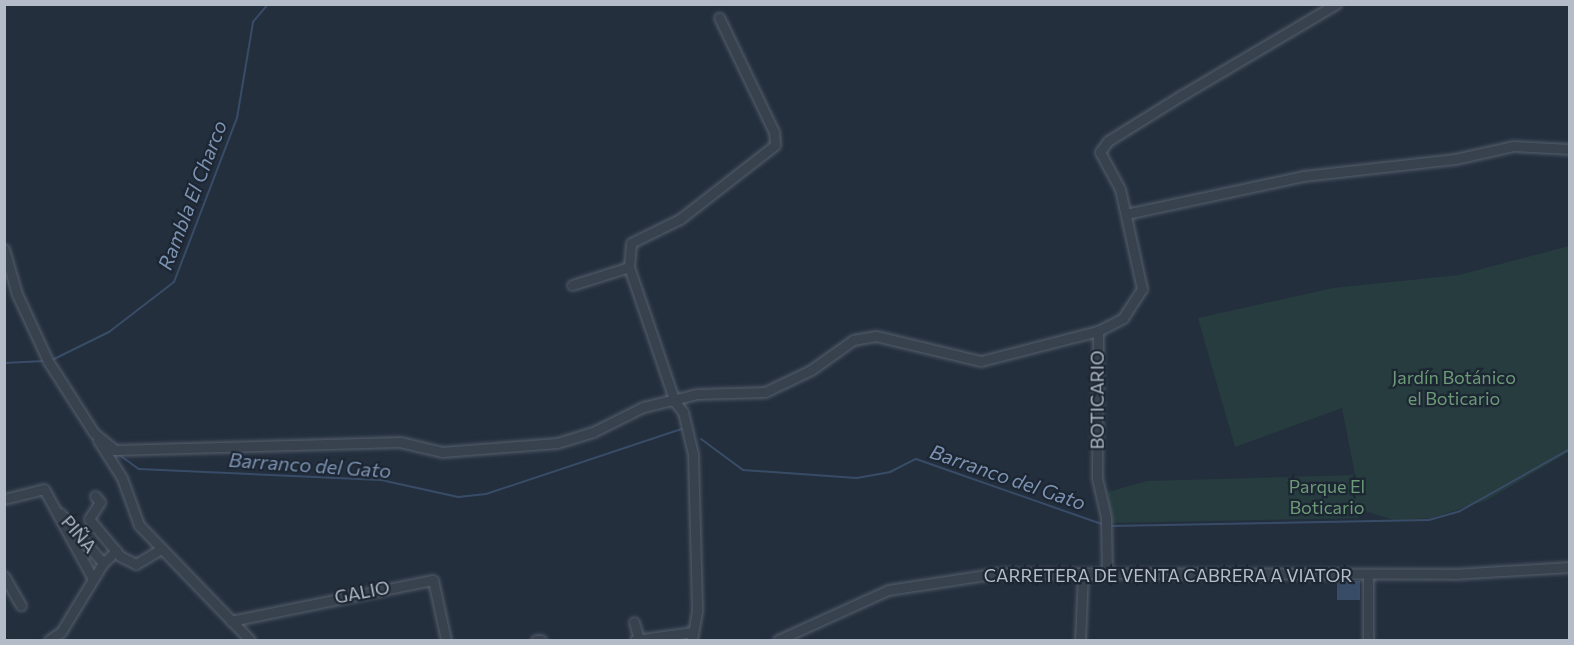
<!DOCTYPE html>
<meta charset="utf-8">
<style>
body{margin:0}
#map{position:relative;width:1574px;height:645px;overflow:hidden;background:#242f3e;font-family:Commissioner,sans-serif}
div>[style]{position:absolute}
.green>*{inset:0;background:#263c3f}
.water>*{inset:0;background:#394c67;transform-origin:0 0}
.stream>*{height:2px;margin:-1px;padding:0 1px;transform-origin:1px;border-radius:1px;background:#394c67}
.roads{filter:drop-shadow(0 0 2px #565f6c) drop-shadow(0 0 2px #565f6c)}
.minor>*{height:9px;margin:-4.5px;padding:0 4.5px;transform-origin:4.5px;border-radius:4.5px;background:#38414e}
span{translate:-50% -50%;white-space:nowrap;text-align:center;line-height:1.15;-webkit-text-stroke:4.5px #1d2633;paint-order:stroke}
.park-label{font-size:18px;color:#6b9a76}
.street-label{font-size:18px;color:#b4bcc9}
.water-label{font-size:20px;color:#7c92b1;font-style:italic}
.frame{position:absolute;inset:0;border:6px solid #b4bcc9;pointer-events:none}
</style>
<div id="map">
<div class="green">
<div style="clip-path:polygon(1569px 246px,1569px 452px,1487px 500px,1432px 518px,1394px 520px,1362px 510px,1361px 504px,1358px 518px,1109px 523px,1108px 492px,1147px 481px,1355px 475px,1342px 408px,1235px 447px,1198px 318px,1333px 288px,1459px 275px)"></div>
</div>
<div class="water">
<div style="left:1360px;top:581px;width:19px;height:23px;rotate:90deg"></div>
</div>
<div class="stream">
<div style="left:52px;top:360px;width:64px;rotate:-26.2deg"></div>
<div style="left:109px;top:332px;width:82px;rotate:-37.6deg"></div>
<div style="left:174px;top:282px;width:176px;rotate:-69deg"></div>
<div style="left:237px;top:118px;width:97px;rotate:-80.5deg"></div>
<div style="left:253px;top:22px;width:23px;rotate:-50deg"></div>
<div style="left:4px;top:363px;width:40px;rotate:-2.9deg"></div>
<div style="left:701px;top:439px;width:52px;rotate:36.4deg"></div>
<div style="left:743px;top:470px;width:114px;rotate:4deg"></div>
<div style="left:857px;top:478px;width:34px;rotate:-10deg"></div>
<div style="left:890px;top:472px;width:29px;rotate:-27deg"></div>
<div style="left:916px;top:459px;width:199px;rotate:19.3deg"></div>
<div style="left:118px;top:454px;width:26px;rotate:36deg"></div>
<div style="left:139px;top:469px;width:242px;rotate:2.6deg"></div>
<div style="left:381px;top:480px;width:79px;rotate:12.4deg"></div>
<div style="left:458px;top:497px;width:28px;rotate:-6deg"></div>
<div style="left:486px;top:494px;width:206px;rotate:-18.4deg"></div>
<div style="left:1111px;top:526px;width:318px;rotate:-1.1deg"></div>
<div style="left:1429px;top:520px;width:32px;rotate:-16deg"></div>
<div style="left:1460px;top:511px;width:126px;rotate:-29.4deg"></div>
</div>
<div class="roads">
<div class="minor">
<div style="left:1126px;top:214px;width:181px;rotate:-12.1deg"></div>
<div style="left:1303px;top:176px;width:153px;rotate:-6.4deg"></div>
<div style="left:1455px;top:159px;width:59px;rotate:-12.6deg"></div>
<div style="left:1513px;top:146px;width:57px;rotate:3deg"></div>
<div style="left:4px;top:249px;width:47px;rotate:73.9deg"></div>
<div style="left:17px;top:294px;width:74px;rotate:65.2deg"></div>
<div style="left:48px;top:361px;width:85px;rotate:57.4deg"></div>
<div style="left:94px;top:433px;width:27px;rotate:39deg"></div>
<div style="left:115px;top:450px;width:285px;rotate:-1.6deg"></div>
<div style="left:400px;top:442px;width:43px;rotate:13.4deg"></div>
<div style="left:442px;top:452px;width:115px;rotate:-4.5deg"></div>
<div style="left:557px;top:443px;width:38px;rotate:-17deg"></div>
<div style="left:593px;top:432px;width:56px;rotate:-26.6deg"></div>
<div style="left:643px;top:407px;width:56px;rotate:-13.5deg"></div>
<div style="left:697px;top:394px;width:68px;rotate:-1.7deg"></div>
<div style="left:765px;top:392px;width:51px;rotate:-25.6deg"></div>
<div style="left:811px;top:370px;width:52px;rotate:-35.5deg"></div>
<div style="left:853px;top:340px;width:23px;rotate:-10deg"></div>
<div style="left:876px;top:336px;width:108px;rotate:13.4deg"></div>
<div style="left:981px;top:361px;width:121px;rotate:-14.4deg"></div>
<div style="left:629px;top:267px;width:24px;rotate:-85deg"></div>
<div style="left:631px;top:243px;width:55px;rotate:-26.1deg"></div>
<div style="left:680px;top:219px;width:120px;rotate:-37.9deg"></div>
<div style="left:775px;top:145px;width:13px;rotate:-94deg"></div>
<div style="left:774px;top:132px;width:127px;rotate:-115.6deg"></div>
<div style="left:572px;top:285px;width:60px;rotate:-17.5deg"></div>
<div style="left:629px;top:267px;width:143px;rotate:71.2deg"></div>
<div style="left:675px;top:402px;width:13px;rotate:51deg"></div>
<div style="left:683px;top:412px;width:43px;rotate:76.6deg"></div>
<div style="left:693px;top:454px;width:157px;rotate:88.5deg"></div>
<div style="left:697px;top:611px;width:29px;rotate:100deg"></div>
<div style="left:98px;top:440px;width:45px;rotate:57.7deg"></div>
<div style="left:122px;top:478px;width:50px;rotate:70.1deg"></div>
<div style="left:139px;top:525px;width:160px;rotate:46deg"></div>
<div style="left:95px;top:496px;width:8px;rotate:50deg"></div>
<div style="left:100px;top:502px;width:20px;rotate:123deg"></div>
<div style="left:89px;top:519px;width:48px;rotate:50deg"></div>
<div style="left:120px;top:556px;width:18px;rotate:27deg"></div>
<div style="left:136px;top:564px;width:29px;rotate:-31deg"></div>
<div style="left:4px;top:499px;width:41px;rotate:-14deg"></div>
<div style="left:44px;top:489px;width:102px;rotate:61.4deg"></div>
<div style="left:60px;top:513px;width:66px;rotate:49.3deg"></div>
<div style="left:1107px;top:575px;width:58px;rotate:-91deg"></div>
<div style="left:1106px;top:517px;width:40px;rotate:-103deg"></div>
<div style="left:1097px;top:478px;width:147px;rotate:-89.6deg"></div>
<div style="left:1098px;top:331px;width:28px;rotate:-27deg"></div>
<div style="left:1123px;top:318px;width:35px;rotate:-57deg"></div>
<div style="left:1142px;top:289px;width:102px;rotate:-102.4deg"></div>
<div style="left:1120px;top:189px;width:42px;rotate:-118.4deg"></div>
<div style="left:1100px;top:152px;width:14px;rotate:-54deg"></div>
<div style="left:1108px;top:141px;width:87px;rotate:-31.9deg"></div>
<div style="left:1182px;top:95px;width:179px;rotate:-30.6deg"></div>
<div style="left:4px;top:576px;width:34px;rotate:60deg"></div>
<div style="left:231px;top:621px;width:206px;rotate:-11.5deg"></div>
<div style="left:433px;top:580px;width:61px;rotate:77.8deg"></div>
<div style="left:634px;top:622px;width:19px;rotate:74deg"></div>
<div style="left:49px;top:640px;width:14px;rotate:-34deg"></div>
<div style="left:61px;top:632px;width:81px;rotate:-58.7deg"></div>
<div style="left:103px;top:563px;width:18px;rotate:-43deg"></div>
<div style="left:536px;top:640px;width:5px"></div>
<div style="left:635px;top:640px;width:58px;rotate:-8deg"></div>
<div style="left:778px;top:640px;width:121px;rotate:-24.4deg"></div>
<div style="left:888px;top:590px;width:112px;rotate:-8.7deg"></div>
<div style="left:999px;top:573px;width:455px;rotate:0.1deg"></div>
<div style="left:1454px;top:574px;width:116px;rotate:-3.5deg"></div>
<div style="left:1080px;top:640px;width:66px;rotate:-87.4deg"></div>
<div style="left:1368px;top:640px;width:65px;rotate:-90deg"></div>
</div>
</div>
<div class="park-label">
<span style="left:1454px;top:388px">Jardín Botánico<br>el Boticario</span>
<span style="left:1327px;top:497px">Parque El<br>Boticario</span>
</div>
<div class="street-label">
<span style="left:1097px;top:400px;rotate:-90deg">BOTICARIO</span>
<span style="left:79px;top:534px;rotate:49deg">PIÑA</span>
<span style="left:1168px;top:575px">CARRETERA DE VENTA CABRERA A VIATOR</span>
<span style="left:362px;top:592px;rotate:-11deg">GALIO</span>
</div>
<div class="water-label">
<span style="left:192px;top:195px;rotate:-69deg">Rambla El Charco</span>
<span style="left:310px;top:465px;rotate:4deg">Barranco del Gato</span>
<span style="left:1008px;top:477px;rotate:19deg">Barranco del Gato</span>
</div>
<div class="frame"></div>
</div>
